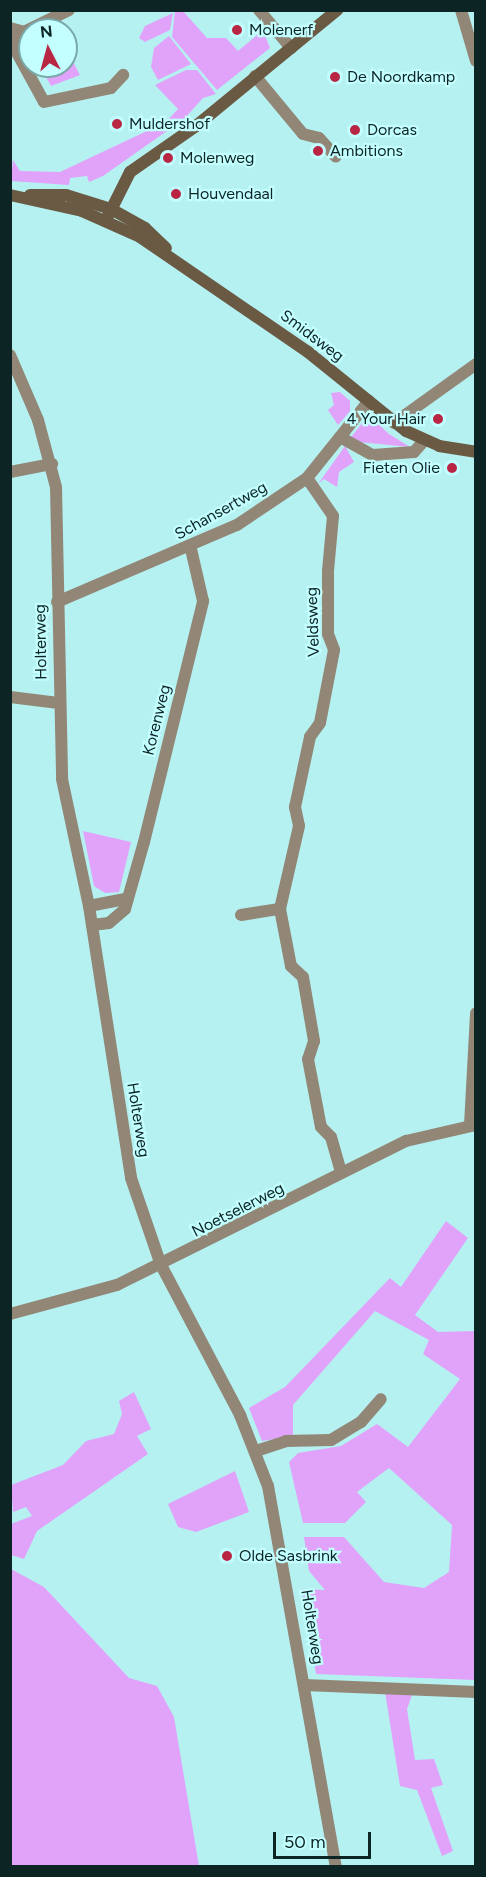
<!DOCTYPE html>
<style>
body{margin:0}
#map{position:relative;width:486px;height:1877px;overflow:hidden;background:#b6f1f1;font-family:Figtree,sans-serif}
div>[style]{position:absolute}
.green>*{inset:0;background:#e1a3fa}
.street>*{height:12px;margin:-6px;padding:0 6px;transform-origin:6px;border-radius:6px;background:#928777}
.secondary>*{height:12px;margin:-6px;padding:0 6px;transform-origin:6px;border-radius:6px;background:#6a5a43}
.dots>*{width:16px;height:16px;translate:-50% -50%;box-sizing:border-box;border:3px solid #c3ffff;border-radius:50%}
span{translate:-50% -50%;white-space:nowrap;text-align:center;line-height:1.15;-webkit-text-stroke:4.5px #c3ffff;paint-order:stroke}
.poi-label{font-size:16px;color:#0d2425}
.left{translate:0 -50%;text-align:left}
.right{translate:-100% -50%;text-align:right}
.street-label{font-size:16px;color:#0d2425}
.frame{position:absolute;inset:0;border:12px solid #0d2425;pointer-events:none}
.north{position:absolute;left:18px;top:18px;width:60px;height:60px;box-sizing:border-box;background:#c3ffff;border:2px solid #7aa7a8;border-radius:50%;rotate:354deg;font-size:16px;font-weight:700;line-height:24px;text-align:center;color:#0d2425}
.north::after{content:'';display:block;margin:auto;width:21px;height:27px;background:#b82643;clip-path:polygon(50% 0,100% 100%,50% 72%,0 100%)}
.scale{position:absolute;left:273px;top:1832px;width:98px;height:27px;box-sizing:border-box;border:3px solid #0d2425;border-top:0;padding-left:8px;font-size:18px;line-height:21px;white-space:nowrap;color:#0d2425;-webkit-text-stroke:4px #c3ffff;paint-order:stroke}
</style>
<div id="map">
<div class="green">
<div style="clip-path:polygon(175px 11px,183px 11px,207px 38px,226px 38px,238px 51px,263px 30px,270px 48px,217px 90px,172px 37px)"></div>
<div style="clip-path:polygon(173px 13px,170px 30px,145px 42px,139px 38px,145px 26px)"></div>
<div style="clip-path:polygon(169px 36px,191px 64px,158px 80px,151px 67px,154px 48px)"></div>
<div style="clip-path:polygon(72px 60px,80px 75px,51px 86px,40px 66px,66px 66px)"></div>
<div style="clip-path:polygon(186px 70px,197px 70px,216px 94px,203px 98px,184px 119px,103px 176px,89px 182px,87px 176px,70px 178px,69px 185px,11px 181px,13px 160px,20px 171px,60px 172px,166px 122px,178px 109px,155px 85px)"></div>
<div style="clip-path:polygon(340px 392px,350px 401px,350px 411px,338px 425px,328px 410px,334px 405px,331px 393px)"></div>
<div style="clip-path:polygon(374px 420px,389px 434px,410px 447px,348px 441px,363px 422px)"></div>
<div style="clip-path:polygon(345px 446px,354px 462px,339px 472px,337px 487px,324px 479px,318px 484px)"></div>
<div style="clip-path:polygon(83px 831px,131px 842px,119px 892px,105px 893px,94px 886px)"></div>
<div style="clip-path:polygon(446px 1221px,468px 1238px,415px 1315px,438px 1332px,475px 1331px,475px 1680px,316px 1674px,302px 1589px,325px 1590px,309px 1571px,304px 1537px,344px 1537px,384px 1582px,424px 1588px,449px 1572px,452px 1525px,389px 1468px,357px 1492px,366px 1502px,345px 1523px,303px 1523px,289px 1462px,298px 1453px,341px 1446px,377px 1424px,408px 1447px,460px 1379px,423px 1354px,429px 1340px,375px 1311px,293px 1405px,293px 1436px,262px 1441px,249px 1408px,285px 1387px,390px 1278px,401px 1287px)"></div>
<div style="clip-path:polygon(134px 1392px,151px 1429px,137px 1436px,148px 1454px,37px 1531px,24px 1559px,11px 1555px,11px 1524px,32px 1516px,26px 1507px,13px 1512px,11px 1485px,63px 1465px,86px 1441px,114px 1434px,122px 1414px,119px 1401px)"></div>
<div style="clip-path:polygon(235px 1471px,249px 1512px,196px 1532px,178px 1527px,168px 1504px)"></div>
<div style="clip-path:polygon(11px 1569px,44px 1587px,129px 1678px,157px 1686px,174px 1717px,199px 1866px,11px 1866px)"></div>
<div style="clip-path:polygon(385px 1692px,413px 1692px,407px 1709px,415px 1760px,434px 1759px,443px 1785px,431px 1788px,453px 1851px,442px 1856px,417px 1790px,400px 1786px)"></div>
</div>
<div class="street">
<div style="left:259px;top:10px;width:50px;rotate:49.9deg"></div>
<div style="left:461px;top:10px;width:53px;rotate:73.6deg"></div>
<div style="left:10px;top:28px;width:15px;rotate:16deg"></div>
<div style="left:24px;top:32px;width:50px;rotate:-26.1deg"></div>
<div style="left:16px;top:31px;width:18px;rotate:93deg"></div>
<div style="left:15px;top:49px;width:60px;rotate:61.3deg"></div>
<div style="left:44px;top:102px;width:68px;rotate:-11.8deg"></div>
<div style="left:111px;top:88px;width:18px;rotate:-47deg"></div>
<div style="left:255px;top:76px;width:75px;rotate:50.4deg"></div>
<div style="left:303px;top:134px;width:16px;rotate:14deg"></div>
<div style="left:319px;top:138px;width:25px;rotate:48deg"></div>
<div style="left:10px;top:355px;width:71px;rotate:66.7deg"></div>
<div style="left:38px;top:420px;width:69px;rotate:75deg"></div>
<div style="left:56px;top:487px;width:292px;rotate:88.8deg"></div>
<div style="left:62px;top:779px;width:130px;rotate:78deg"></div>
<div style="left:89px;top:906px;width:275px;rotate:81.2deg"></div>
<div style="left:131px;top:1178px;width:92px;rotate:71deg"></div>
<div style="left:161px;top:1265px;width:170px;rotate:62.2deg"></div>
<div style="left:240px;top:1415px;width:76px;rotate:68.5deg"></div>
<div style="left:268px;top:1486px;width:386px;rotate:79.9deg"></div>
<div style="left:394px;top:423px;width:101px;rotate:-35.7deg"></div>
<div style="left:340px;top:437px;width:38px;rotate:29deg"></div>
<div style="left:373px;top:455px;width:41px;rotate:-4.2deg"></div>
<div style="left:414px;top:452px;width:15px;rotate:-48deg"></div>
<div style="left:10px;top:472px;width:43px;rotate:-10.8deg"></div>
<div style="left:307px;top:478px;width:46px;rotate:55.6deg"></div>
<div style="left:333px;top:516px;width:55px;rotate:95.2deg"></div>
<div style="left:328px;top:571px;width:63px;rotate:90deg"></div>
<div style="left:328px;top:634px;width:17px;rotate:69deg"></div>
<div style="left:334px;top:650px;width:74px;rotate:100.9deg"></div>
<div style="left:320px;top:723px;width:17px;rotate:126deg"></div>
<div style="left:310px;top:737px;width:72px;rotate:102.1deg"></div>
<div style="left:295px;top:807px;width:19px;rotate:78deg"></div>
<div style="left:299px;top:826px;width:85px;rotate:102.9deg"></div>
<div style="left:280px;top:909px;width:58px;rotate:79.1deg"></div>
<div style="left:291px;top:966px;width:16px;rotate:43deg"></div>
<div style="left:303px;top:977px;width:65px;rotate:80.2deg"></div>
<div style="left:314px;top:1041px;width:19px;rotate:108deg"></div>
<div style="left:308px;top:1059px;width:69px;rotate:79.2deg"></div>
<div style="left:321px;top:1127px;width:14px;rotate:45deg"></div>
<div style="left:331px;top:1137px;width:37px;rotate:74deg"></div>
<div style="left:57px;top:602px;width:196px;rotate:-23.2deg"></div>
<div style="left:237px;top:525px;width:84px;rotate:-33.9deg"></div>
<div style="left:307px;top:478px;width:99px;rotate:-51.2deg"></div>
<div style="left:10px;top:697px;width:49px;rotate:7deg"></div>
<div style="left:89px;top:906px;width:38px;rotate:-11deg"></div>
<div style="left:241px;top:915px;width:39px;rotate:-9deg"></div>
<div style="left:92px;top:925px;width:17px;rotate:-7deg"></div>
<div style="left:109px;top:923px;width:21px;rotate:-41deg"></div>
<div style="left:125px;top:909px;width:70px;rotate:-74.2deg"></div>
<div style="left:144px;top:842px;width:248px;rotate:-76.2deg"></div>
<div style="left:203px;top:601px;width:53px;rotate:-103deg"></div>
<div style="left:470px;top:1125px;width:112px;rotate:-86.9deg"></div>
<div style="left:10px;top:1314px;width:111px;rotate:-15.2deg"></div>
<div style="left:117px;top:1285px;width:323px;rotate:-26.5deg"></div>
<div style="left:406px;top:1141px;width:72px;rotate:-12.9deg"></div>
<div style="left:256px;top:1451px;width:32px;rotate:-18deg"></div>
<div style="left:286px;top:1441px;width:45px;rotate:-1.3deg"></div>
<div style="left:331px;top:1440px;width:35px;rotate:-31deg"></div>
<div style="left:361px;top:1422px;width:30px;rotate:-49deg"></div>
<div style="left:304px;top:1685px;width:172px;rotate:2.3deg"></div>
</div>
<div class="secondary">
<div style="left:10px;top:195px;width:74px;rotate:12.5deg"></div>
<div style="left:82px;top:211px;width:64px;rotate:24.1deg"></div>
<div style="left:140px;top:237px;width:204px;rotate:34.4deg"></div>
<div style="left:308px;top:352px;width:126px;rotate:38.9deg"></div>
<div style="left:406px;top:431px;width:36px;rotate:24deg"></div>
<div style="left:439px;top:446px;width:37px;rotate:9deg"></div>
<div style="left:30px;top:195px;width:36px"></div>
<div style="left:66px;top:195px;width:47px;rotate:17.3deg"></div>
<div style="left:111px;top:209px;width:39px;rotate:29deg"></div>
<div style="left:145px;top:228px;width:29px;rotate:44deg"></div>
<div style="left:106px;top:220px;width:54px;rotate:-63.4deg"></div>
<div style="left:130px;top:172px;width:80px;rotate:-34.9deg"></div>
<div style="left:196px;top:126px;width:183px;rotate:-39.4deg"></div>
</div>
<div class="dots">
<div style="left:237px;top:30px;background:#b82643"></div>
<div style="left:335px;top:77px;background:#b82643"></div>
<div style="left:117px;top:124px;background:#b82643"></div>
<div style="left:355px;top:130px;background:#b82643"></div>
<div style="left:318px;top:151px;background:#b82643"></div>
<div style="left:168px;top:158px;background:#b82643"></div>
<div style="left:176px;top:194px;background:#b82643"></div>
<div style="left:438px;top:419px;background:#b82643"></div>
<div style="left:452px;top:468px;background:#b82643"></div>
<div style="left:227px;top:1556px;background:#b82643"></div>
</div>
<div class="poi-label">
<span class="left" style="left:249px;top:30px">Molenerf</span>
<span class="left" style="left:347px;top:77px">De Noordkamp</span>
<span class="left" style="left:129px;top:124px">Muldershof</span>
<span class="left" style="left:367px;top:130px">Dorcas</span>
<span class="left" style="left:330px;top:151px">Ambitions</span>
<span class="left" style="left:180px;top:158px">Molenweg</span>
<span class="left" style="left:188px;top:194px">Houvendaal</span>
<span class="right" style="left:426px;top:419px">4 Your Hair</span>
<span class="right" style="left:440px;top:468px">Fieten Olie</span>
<span class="left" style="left:239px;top:1556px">Olde Sasbrink</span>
</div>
<div class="street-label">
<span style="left:312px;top:336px;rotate:37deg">Smidsweg</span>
<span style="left:221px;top:511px;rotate:-29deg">Schansertweg</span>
<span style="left:313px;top:622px;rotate:-92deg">Veldsweg</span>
<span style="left:41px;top:642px;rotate:-91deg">Holterweg</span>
<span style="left:157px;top:720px;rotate:-76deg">Korenweg</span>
<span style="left:138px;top:1120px;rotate:81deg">Holterweg</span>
<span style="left:238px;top:1210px;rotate:-27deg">Noetselerweg</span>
<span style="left:312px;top:1627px;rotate:81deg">Holterweg</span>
</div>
<div class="frame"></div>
<div class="north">N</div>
<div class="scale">50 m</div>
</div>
